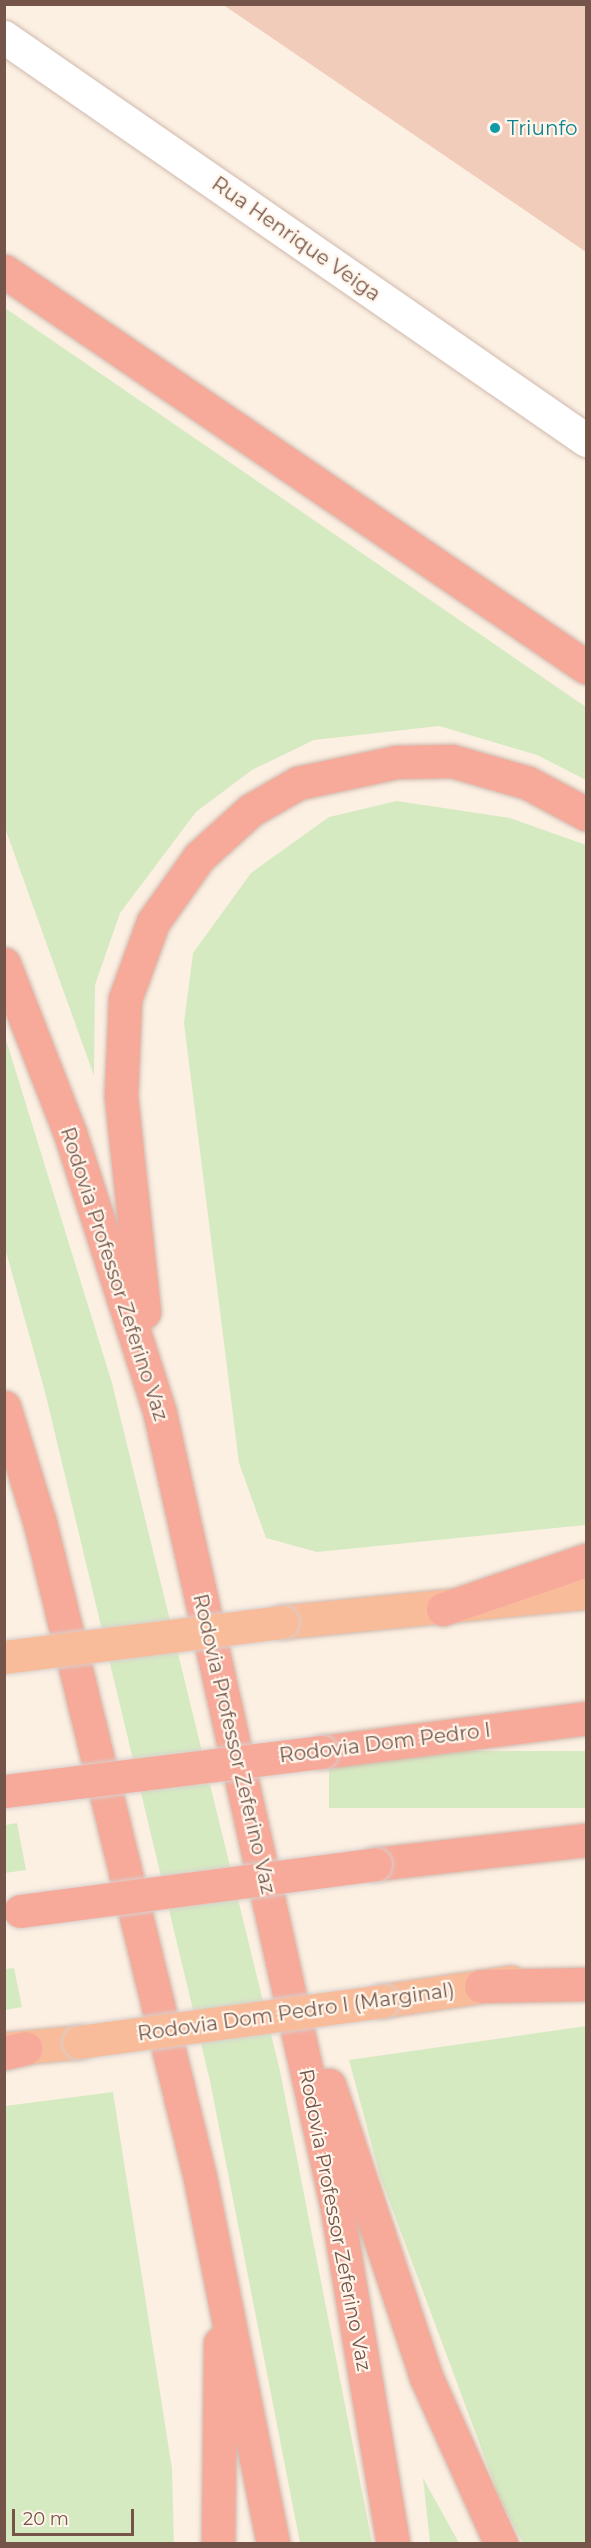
<!DOCTYPE html>
<style>
body{margin:0}
#map{position:relative;width:591px;height:2548px;overflow:hidden;background:#fcf0e3;font-family:Montserrat,sans-serif}
div>[style]{position:absolute}
.green>*{inset:0;background:#d6eac2;transform-origin:0 0}
.building>*{inset:0;background:#f2ccbb}
.roads{filter:drop-shadow(0 0 2px #d0b9ad) drop-shadow(0 0 2px #d0b9ad)}
.minor>*{height:33px;margin:-16.5px;padding:0 16.5px;transform-origin:16.5px;border-radius:16.5px;background:#fff}
.trunk>*{height:33px;margin:-16.5px;padding:0 16.5px;transform-origin:16.5px;border-radius:16.5px;background:#f9bc9a}
.motorway>*{height:33px;margin:-16.5px;padding:0 16.5px;transform-origin:16.5px;border-radius:16.5px;background:#f7aa9a}
.bridges{filter:drop-shadow(0 0 2px #d8cfcc) drop-shadow(0 0 2px #d8cfcc)}
.trunk-bridge>*{height:33px;margin:-16.5px;padding:0 16.5px;transform-origin:16.5px;border-radius:16.5px;background:#f9bc9a}
.motorway-bridge>*{height:33px;margin:-16.5px;padding:0 16.5px;transform-origin:16.5px;border-radius:16.5px;background:#f7aa9a}
.dots>*{width:16px;height:16px;translate:-50% -50%;box-sizing:border-box;border:3px solid #fff5ea;border-radius:50%}
span{translate:-50% -50%;white-space:nowrap;text-align:center;line-height:1.15;-webkit-text-stroke:4.5px #fff5ea;paint-order:stroke}
.culture-label{font-size:20px;color:#0d838f}
.left{translate:0 -50%;text-align:left}
.street-label{font-size:20px;color:#755549}
.frame{position:absolute;inset:0;border:6px solid #755549;pointer-events:none}
.scale{position:absolute;left:12px;top:2509px;width:122px;height:27px;box-sizing:border-box;border:3px solid #755549;border-top:0;padding-left:8px;font-size:18px;line-height:21px;white-space:nowrap;color:#755549;-webkit-text-stroke:4px #fff5ea;paint-order:stroke}
</style>
<div id="map">
<div class="green">
<div style="clip-path:polygon(5px 308px,586px 707px,586px 780px,537px 755px,439px 726px,314px 740px,252px 770px,196px 812px,120px 913px,95px 985px,94px 1076px,5px 828px)"></div>
<div style="clip-path:polygon(397px 801px,510px 818px,586px 845px,586px 1525px,317px 1552px,266px 1538px,239px 1463px,184px 1023px,193px 953px,251px 873px,329px 817px)"></div>
<div style="clip-path:polygon(4px 1033px,112px 1383px,280px 2071px,372px 2543px,300px 2543px,210px 2081px,45px 1392px,5px 1248px)"></div>
<div style="left:586px;top:1751px;width:57px;height:257px;rotate:90deg"></div>
<div style="clip-path:polygon(17px 1823px,26px 1870px,5px 1873px,5px 1825px)"></div>
<div style="clip-path:polygon(14px 1968px,22px 2007px,5px 2010px,5px 1969px)"></div>
<div style="clip-path:polygon(586px 2026px,586px 2543px,523px 2543px,499px 2496px,380px 2176px,349px 2060px)"></div>
<div style="clip-path:polygon(113px 2092px,172px 2469px,174px 2543px,5px 2543px,5px 2106px)"></div>
<div style="clip-path:polygon(423px 2478px,459px 2543px,430px 2543px)"></div>
</div>
<div class="building">
<div style="clip-path:polygon(222px 4px,586px 4px,586px 252px)"></div>
</div>
<div class="roads">
<div class="minor">
<div style="left:4px;top:37px;width:708px;rotate:34.7deg"></div>
</div>
<div class="trunk">
<div style="left:282px;top:1622px;width:305px;rotate:-5.6deg"></div>
<div style="left:382px;top:2001px;width:130px;rotate:-8.4deg"></div>
<div style="left:4px;top:2049px;width:75px;rotate:-5.3deg"></div>
</div>
<div class="motorway">
<div style="left:4px;top:271px;width:704px;rotate:34.23deg"></div>
<div style="left:4px;top:964px;width:181px;rotate:68.7deg"></div>
<div style="left:70px;top:1133px;width:295px;rotate:72.2deg"></div>
<div style="left:160px;top:1414px;width:808px;rotate:77.43deg"></div>
<div style="left:336px;top:2203px;width:346px;rotate:80.5deg"></div>
<div style="left:144px;top:1312px;width:218px;rotate:-96.1deg"></div>
<div style="left:121px;top:1095px;width:96px;rotate:-87.6deg"></div>
<div style="left:125px;top:999px;width:82px;rotate:-70deg"></div>
<div style="left:153px;top:922px;width:80px;rotate:-54.7deg"></div>
<div style="left:199px;top:857px;width:70px;rotate:-42.1deg"></div>
<div style="left:251px;top:810px;width:54px;rotate:-29.9deg"></div>
<div style="left:298px;top:783px;width:100px;rotate:-12.1deg"></div>
<div style="left:396px;top:762px;width:56px;rotate:-1deg"></div>
<div style="left:452px;top:761px;width:79px;rotate:16.1deg"></div>
<div style="left:528px;top:783px;width:66px;rotate:28.1deg"></div>
<div style="left:4px;top:1407px;width:121px;rotate:72.8deg"></div>
<div style="left:40px;top:1523px;width:674px;rotate:76.27deg"></div>
<div style="left:200px;top:2178px;width:373px;rotate:78.7deg"></div>
<div style="left:443px;top:1609px;width:151px;rotate:-18.9deg"></div>
<div style="left:322px;top:1752px;width:266px;rotate:-7.3deg"></div>
<div style="left:375px;top:1864px;width:212px;rotate:-6.5deg"></div>
<div style="left:481px;top:1986px;width:105px;rotate:-1.1deg"></div>
<div style="left:4px;top:2053px;width:22px;rotate:-13deg"></div>
<div style="left:329px;top:2085px;width:308px;rotate:71.6deg"></div>
<div style="left:426px;top:2377px;width:183px;rotate:65.8deg"></div>
<div style="left:218px;top:2544px;width:201px;rotate:-89.4deg"></div>
</div>
</div>
<div class="bridges">
<div class="trunk-bridge">
<div style="left:4px;top:1657px;width:280px;rotate:-7.2deg"></div>
<div style="left:79px;top:2042px;width:306px;rotate:-7.7deg"></div>
</div>
<div class="motorway-bridge">
<div style="left:4px;top:1791px;width:320px;rotate:-7deg"></div>
<div style="left:20px;top:1911px;width:358px;rotate:-7.5deg"></div>
</div>
</div>
<div class="dots">
<div style="left:495px;top:128px;background:#0f9aa8"></div>
</div>
<div class="culture-label">
<span class="left" style="left:507px;top:128px">Triunfo</span>
</div>
<div class="street-label">
<span style="left:296px;top:239px;rotate:35deg">Rua Henrique Veiga</span>
<span style="left:114px;top:1274px;rotate:72deg">Rodovia Professor Zeferino Vaz</span>
<span style="left:385px;top:1743px;rotate:-7deg">Rodovia Dom Pedro I</span>
<span style="left:234px;top:1744px;rotate:77deg">Rodovia Professor Zeferino Vaz</span>
<span style="left:296px;top:2012px;rotate:-8deg">Rodovia Dom Pedro I (Marginal)</span>
<span style="left:335px;top:2220px;rotate:79deg">Rodovia Professor Zeferino Vaz</span>
</div>
<div class="frame"></div>
<div class="scale">20 m</div>
</div>
